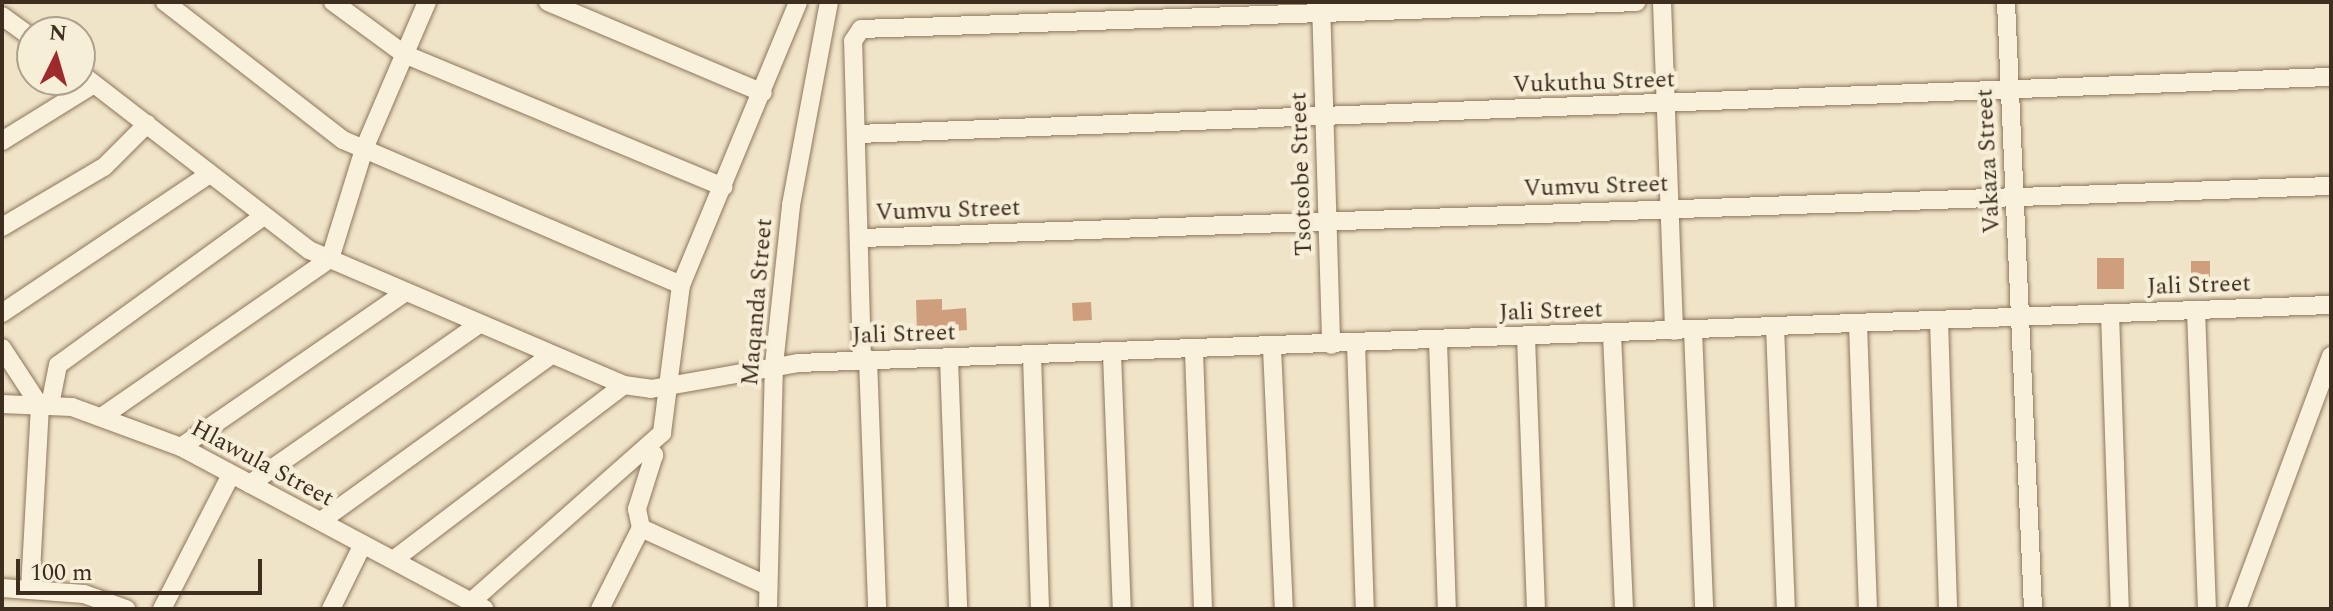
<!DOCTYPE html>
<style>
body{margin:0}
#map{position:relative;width:2333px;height:611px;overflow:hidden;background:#f0e4c8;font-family:Spectral,serif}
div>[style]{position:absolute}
.building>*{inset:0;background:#cf9f7d;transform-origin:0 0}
.roads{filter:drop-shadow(0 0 2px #8d765c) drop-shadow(0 0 2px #8d765c)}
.minor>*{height:18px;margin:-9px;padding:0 9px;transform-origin:9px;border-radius:9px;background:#faf1dc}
span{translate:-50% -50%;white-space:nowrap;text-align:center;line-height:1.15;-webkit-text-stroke:8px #f7eed8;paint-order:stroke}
.street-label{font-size:24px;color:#3d2e20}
.frame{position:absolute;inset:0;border:4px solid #3d2e20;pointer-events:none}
.north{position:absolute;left:16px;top:16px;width:80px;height:80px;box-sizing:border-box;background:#f7eed8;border:2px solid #ada18e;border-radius:50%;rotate:5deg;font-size:22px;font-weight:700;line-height:32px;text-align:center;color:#3d2e20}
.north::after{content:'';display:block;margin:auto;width:28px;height:36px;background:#9e2a2b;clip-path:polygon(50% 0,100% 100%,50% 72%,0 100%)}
.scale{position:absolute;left:16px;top:559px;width:246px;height:36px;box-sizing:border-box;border:4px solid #3d2e20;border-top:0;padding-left:10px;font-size:24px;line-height:28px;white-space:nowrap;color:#3d2e20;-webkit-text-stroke:6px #f7eed8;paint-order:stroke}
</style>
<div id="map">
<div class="building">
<div style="left:2124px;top:258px;width:31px;height:27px;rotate:90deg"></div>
<div style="left:2191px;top:261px;width:19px;height:17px"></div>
<div style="clip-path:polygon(942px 299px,942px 310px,966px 308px,967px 330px,917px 334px,916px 300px)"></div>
<div style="left:1091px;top:302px;width:18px;height:19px;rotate:87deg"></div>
</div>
<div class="roads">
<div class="minor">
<div style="left:165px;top:2px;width:225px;rotate:37.8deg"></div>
<div style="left:343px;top:140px;width:368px;rotate:23.2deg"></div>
<div style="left:333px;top:2px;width:88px;rotate:36.2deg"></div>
<div style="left:404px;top:54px;width:346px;rotate:22.6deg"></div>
<div style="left:548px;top:2px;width:233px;rotate:22.9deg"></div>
<div style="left:1321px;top:2px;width:343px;rotate:88.3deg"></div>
<div style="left:1662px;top:2px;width:329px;rotate:87.9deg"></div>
<div style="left:2006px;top:2px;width:608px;rotate:87.45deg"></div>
<div style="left:2px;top:16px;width:37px;rotate:36deg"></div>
<div style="left:80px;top:73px;width:289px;rotate:37.7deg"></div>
<div style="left:309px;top:250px;width:343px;rotate:23.2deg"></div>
<div style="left:624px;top:385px;width:27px;rotate:8deg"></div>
<div style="left:651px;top:389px;width:149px;rotate:-10deg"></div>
<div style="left:798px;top:363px;width:1534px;rotate:-2.17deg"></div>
<div style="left:858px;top:134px;width:1474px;rotate:-2.22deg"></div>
<div style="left:2px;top:141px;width:108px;rotate:-31.8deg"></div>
<div style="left:2px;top:227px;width:118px;rotate:-30.5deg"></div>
<div style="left:104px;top:167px;width:61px;rotate:-45deg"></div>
<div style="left:862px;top:238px;width:1470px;rotate:-2.03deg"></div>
<div style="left:2196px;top:310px;width:299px;rotate:87.9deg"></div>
<div style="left:2px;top:313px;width:248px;rotate:-33.8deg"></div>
<div style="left:2110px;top:313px;width:296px;rotate:88.1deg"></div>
<div style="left:1939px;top:320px;width:289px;rotate:88.2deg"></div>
<div style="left:1858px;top:324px;width:285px;rotate:88deg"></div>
<div style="left:1775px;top:326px;width:283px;rotate:87.8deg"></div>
<div style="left:1693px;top:330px;width:279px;rotate:87.7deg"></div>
<div style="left:1612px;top:334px;width:275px;rotate:87.5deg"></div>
<div style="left:1526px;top:337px;width:272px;rotate:87.9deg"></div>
<div style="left:1438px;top:341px;width:268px;rotate:88.1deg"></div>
<div style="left:1356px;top:343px;width:266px;rotate:88.1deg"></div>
<div style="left:2px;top:348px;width:69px;rotate:56.8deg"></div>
<div style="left:1272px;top:348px;width:261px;rotate:87.4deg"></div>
<div style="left:1194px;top:351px;width:258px;rotate:88deg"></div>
<div style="left:1112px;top:354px;width:255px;rotate:87.8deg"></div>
<div style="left:1032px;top:355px;width:254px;rotate:88.2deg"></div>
<div style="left:868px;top:359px;width:250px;rotate:87.9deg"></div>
<div style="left:949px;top:359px;width:250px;rotate:87.9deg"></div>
<div style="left:862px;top:360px;width:319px;rotate:-91.6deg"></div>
<div style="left:853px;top:41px;width:14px;rotate:-56deg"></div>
<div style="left:861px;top:29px;width:776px;rotate:-1.99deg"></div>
<div style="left:2px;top:404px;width:70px;rotate:2.5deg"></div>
<div style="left:72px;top:407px;width:116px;rotate:20.2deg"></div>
<div style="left:181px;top:447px;width:344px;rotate:28.1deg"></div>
<div style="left:50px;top:405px;width:41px;rotate:-78.7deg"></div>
<div style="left:58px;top:365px;width:251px;rotate:-35.9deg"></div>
<div style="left:103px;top:416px;width:276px;rotate:-34.7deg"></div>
<div style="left:330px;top:259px;width:115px;rotate:-72.8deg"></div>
<div style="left:364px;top:149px;width:160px;rotate:-66.8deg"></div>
<div style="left:181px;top:447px;width:271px;rotate:-34.6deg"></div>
<div style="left:649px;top:448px;width:9px;rotate:54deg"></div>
<div style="left:654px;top:455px;width:57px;rotate:107.5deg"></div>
<div style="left:637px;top:509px;width:19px;rotate:78deg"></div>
<div style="left:641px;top:528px;width:140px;rotate:24.5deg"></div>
<div style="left:250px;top:484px;width:278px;rotate:-34.9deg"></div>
<div style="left:321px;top:521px;width:284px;rotate:-35.8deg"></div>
<div style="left:396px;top:558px;width:286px;rotate:-37.2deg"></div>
<div style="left:2px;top:588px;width:82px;rotate:4.2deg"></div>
<div style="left:84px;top:594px;width:45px;rotate:19.7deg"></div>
<div style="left:30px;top:590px;width:184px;rotate:-86.9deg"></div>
<div style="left:472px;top:601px;width:254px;rotate:-41.5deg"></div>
<div style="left:662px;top:433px;width:149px;rotate:-82.7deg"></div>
<div style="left:681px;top:285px;width:306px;rotate:-67.5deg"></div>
<div style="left:162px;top:609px;width:151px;rotate:-62.8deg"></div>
<div style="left:331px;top:609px;width:72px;rotate:-63.8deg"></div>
<div style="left:600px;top:609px;width:91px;rotate:-63.2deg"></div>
<div style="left:768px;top:609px;width:244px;rotate:-88.6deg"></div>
<div style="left:774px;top:365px;width:161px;rotate:-83.9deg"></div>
<div style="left:791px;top:205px;width:207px;rotate:-79.4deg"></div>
<div style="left:2237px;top:609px;width:270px;rotate:-69.6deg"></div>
</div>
</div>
<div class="street-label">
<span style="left:1594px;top:83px;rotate:-2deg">Vukuthu Street</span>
<span style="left:1989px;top:161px;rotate:-93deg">Vakaza Street</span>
<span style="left:1302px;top:174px;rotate:-92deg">Tsotsobe Street</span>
<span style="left:1596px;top:187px;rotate:-2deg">Vumvu Street</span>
<span style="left:948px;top:211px;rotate:-2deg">Vumvu Street</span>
<span style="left:2199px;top:286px;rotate:-2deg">Jali Street</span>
<span style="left:758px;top:302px;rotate:-85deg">Maqanda Street</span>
<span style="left:1551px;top:312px;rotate:-2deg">Jali Street</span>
<span style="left:904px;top:335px;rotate:-2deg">Jali Street</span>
<span style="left:262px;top:464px;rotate:28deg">Hlawula Street</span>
</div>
<div class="frame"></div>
<div class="north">N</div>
<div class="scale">100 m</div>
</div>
